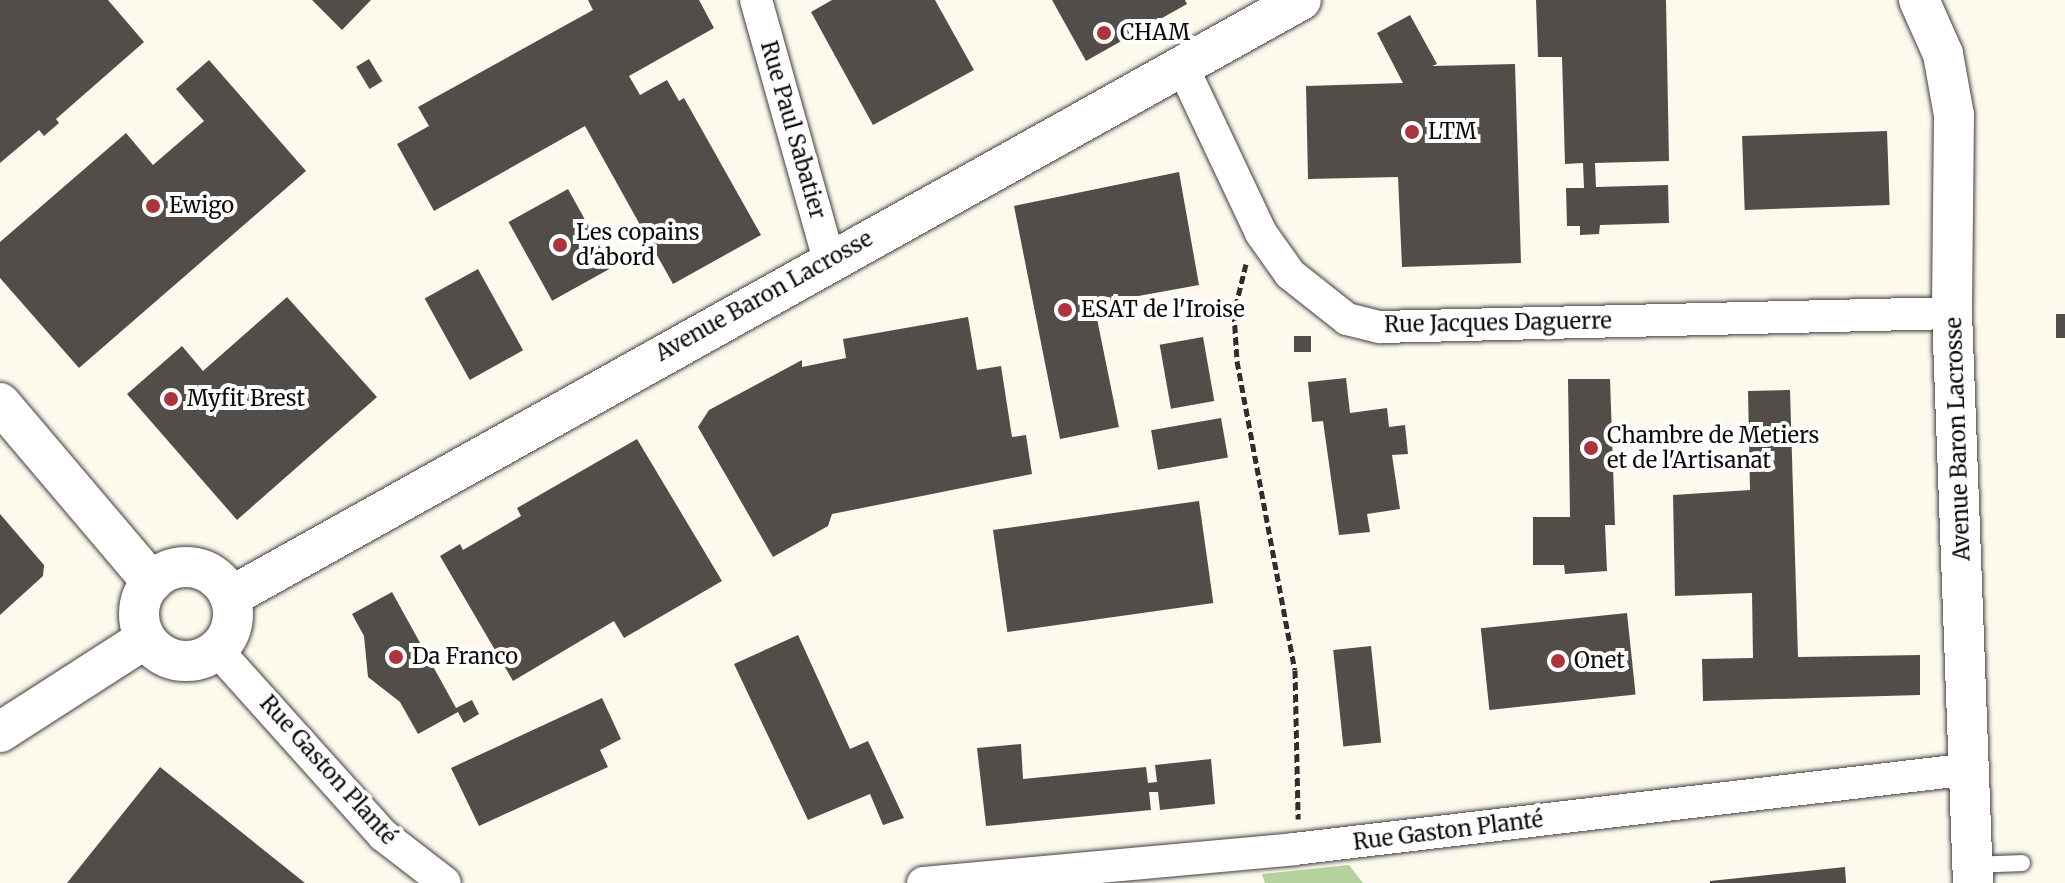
<!DOCTYPE html>
<meta charset="utf-8">
<style>
body{margin:0}
#map{position:relative;width:2065px;height:883px;overflow:hidden;background:#fdf9ed;font-family:Merriweather,serif}
div>[style]{position:absolute}
.forest>*{inset:0;background:#b5d29c}
.building>*{inset:0;background:#534d4a;transform-origin:0 0}
.path>*{height:5px;margin-top:-2.5px;transform-origin:0;background:repeating-linear-gradient(90deg,#2e2e2e 0 8px,transparent 0 12px)}
.roads{filter:drop-shadow(0 0 2px #3f3f3f) drop-shadow(0 0 2px #3f3f3f)}
.service>*{height:16px;margin:-8px;padding:0 8px;transform-origin:8px;border-radius:8px;background:#fff}
.minor>*{height:32px;margin:-16px;padding:0 16px;transform-origin:16px;border-radius:16px;background:#fff}
.tertiary>*{height:40px;margin:-20px;padding:0 20px;transform-origin:20px;border-radius:20px;background:#fff}
.tertiary>.ring{margin:-20px;padding:0;box-sizing:content-box;background:none;border:40px solid #fff;border-radius:50%}
.dots>*{width:22px;height:22px;translate:-50% -50%;box-sizing:border-box;border:4px solid #fff;border-radius:50%}
span{translate:-50% -50%;white-space:nowrap;text-align:center;line-height:1.15;-webkit-text-stroke:8px #fff;paint-order:stroke}
.poi-label{font-size:22px;color:#0c0c0c}
.left{translate:0 -50%;text-align:left}
.street-label{font-size:22px;color:#0c0c0c}
</style>
<div id="map">
<div class="forest">
<div style="clip-path:polygon(1349px 865px,1363px 883px,1265px 883px,1262px 874px)"></div>
</div>
<div class="building">
<div style="clip-path:polygon(0 0,108px 0,144px 42px,56px 119px,59px 123px,44px 136px,39px 130px,0 163px)"></div>
<div style="clip-path:polygon(312px 0,371px 0,342px 30px)"></div>
<div style="clip-path:polygon(588px 0,699px 0,714px 28px,629px 76px,640px 95px,667px 80px,679px 101px,684px 98px,761px 235px,673px 284px,585px 126px,434px 211px,397px 144px,429px 126px,418px 107px,593px 10px)"></div>
<div style="clip-path:polygon(832px 0,935px 0,974px 70px,873px 125px,811px 12px)"></div>
<div style="clip-path:polygon(1052px 0,1185px 0,1187px 4px,1086px 61px)"></div>
<div style="clip-path:polygon(1536px 0,1666px 0,1669px 161px,1595px 163px,1596px 187px,1668px 185px,1669px 223px,1600px 225px,1599px 234px,1580px 235px,1580px 226px,1567px 226px,1566px 188px,1584px 188px,1583px 163px,1565px 164px,1562px 57px,1538px 57px)"></div>
<div style="clip-path:polygon(1410px 15px,1437px 64px,1432px 66px,1515px 64px,1521px 263px,1402px 267px,1398px 177px,1308px 179px,1306px 86px,1403px 83px,1377px 33px)"></div>
<div style="left:369px;top:59px;width:26px;height:15px;rotate:59deg"></div>
<div style="clip-path:polygon(209px 60px,306px 171px,79px 368px,0 278px,0 242px,126px 133px,153px 165px,204px 121px,176px 89px)"></div>
<div style="left:1887px;top:131px;width:74px;height:145px;rotate:88deg"></div>
<div style="clip-path:polygon(1179px 172px,1199px 285px,1094px 304px,1119px 427px,1060px 439px,1014px 206px)"></div>
<div style="left:568px;top:189px;width:90px;height:68px;rotate:61deg"></div>
<div style="left:478px;top:269px;width:93px;height:61px;rotate:61deg"></div>
<div style="clip-path:polygon(287px 297px,377px 397px,237px 520px,127px 394px,182px 346px,203px 371px)"></div>
<div style="left:2056px;top:314px;width:9px;height:24px"></div>
<div style="clip-path:polygon(968px 317px,977px 370px,1001px 366px,1012px 437px,1026px 435px,1032px 474px,832px 514px,828px 526px,773px 557px,698px 427px,709px 410px,802px 360px,802px 367px,846px 358px,843px 339px)"></div>
<div style="left:1294px;top:336px;width:17px;height:16px"></div>
<div style="left:1203px;top:337px;width:65px;height:44px;rotate:80deg"></div>
<div style="clip-path:polygon(1346px 378px,1350px 413px,1387px 408px,1389px 427px,1405px 425px,1408px 454px,1392px 455px,1400px 509px,1367px 514px,1370px 532px,1339px 535px,1323px 421px,1312px 422px,1308px 382px)"></div>
<div style="clip-path:polygon(1568px 379px,1610px 379px,1615px 525px,1605px 525px,1607px 571px,1565px 574px,1564px 565px,1533px 565px,1533px 517px,1570px 517px)"></div>
<div style="clip-path:polygon(1790px 390px,1798px 657px,1920px 655px,1920px 695px,1703px 701px,1702px 659px,1753px 658px,1752px 593px,1675px 596px,1673px 495px,1750px 490px,1748px 391px)"></div>
<div style="left:1221px;top:418px;width:40px;height:71px;rotate:80deg"></div>
<div style="clip-path:polygon(637px 439px,722px 581px,624px 638px,614px 621px,513px 681px,440px 556px,460px 544px,463px 550px,521px 516px,517px 508px)"></div>
<div style="left:1199px;top:501px;width:103px;height:208px;rotate:82deg"></div>
<div style="clip-path:polygon(0 514px,44px 565px,43px 576px,0 615px)"></div>
<div style="clip-path:polygon(392px 592px,456px 708px,472px 700px,479px 714px,464px 723px,458px 712px,418px 734px,400px 702px,368px 677px,364px 636px,352px 614px)"></div>
<div style="left:1627px;top:613px;width:82px;height:147px;rotate:84deg"></div>
<div style="clip-path:polygon(798px 635px,850px 749px,868px 741px,904px 818px,883px 825px,870px 794px,808px 820px,734px 664px)"></div>
<div style="left:1371px;top:646px;width:97px;height:38px;rotate:84deg"></div>
<div style="clip-path:polygon(602px 698px,621px 739px,600px 750px,608px 767px,479px 826px,451px 768px)"></div>
<div style="clip-path:polygon(1021px 744px,1023px 779px,1146px 767px,1148px 783px,1157px 782px,1155px 765px,1211px 759px,1215px 804px,1160px 810px,1158px 792px,1149px 792px,1151px 810px,986px 826px,977px 748px)"></div>
<div style="clip-path:polygon(160px 767px,305px 883px,67px 883px)"></div>
<div style="clip-path:polygon(1845px 867px,1846px 883px,1710px 883px,1710px 881px)"></div>
</div>
<div class="path">
<div style="left:1246px;top:264px;width:50px;rotate:103.8deg"></div>
<div style="left:1234px;top:313px;width:48px;rotate:86.4deg"></div>
<div style="left:1237px;top:361px;width:314px;rotate:79.4deg"></div>
<div style="left:1295px;top:670px;width:149px;rotate:88.8deg"></div>
</div>
<div class="roads">
<div class="service">
<div style="left:1973px;top:865px;width:49px;rotate:-2.3deg"></div>
</div>
<div class="minor">
<div style="left:756px;top:0;width:269px;rotate:74.3deg"></div>
<div style="left:1184px;top:70px;width:180px;rotate:64.7deg"></div>
<div style="left:1261px;top:233px;width:50px;rotate:54.7deg"></div>
<div style="left:1290px;top:274px;width:73px;rotate:38.3deg"></div>
<div style="left:1347px;top:319px;width:34px;rotate:14deg"></div>
<div style="left:1380px;top:327px;width:572px;rotate:-1.4deg"></div>
<div style="left:217px;top:650px;width:249px;rotate:48.1deg"></div>
<div style="left:383px;top:835px;width:78px;rotate:37.7deg"></div>
<div style="left:923px;top:883px;width:373px;rotate:-5.2deg"></div>
<div style="left:1294px;top:849px;width:682px;rotate:-6.74deg"></div>
</div>
<div class="tertiary">
<div style="left:1919px;top:0;width:59px;rotate:66deg"></div>
<div style="left:1943px;top:54px;width:62px;rotate:79.8deg"></div>
<div style="left:1954px;top:115px;width:198px;rotate:90.6deg"></div>
<div style="left:1952px;top:313px;width:570px;rotate:87.89deg"></div>
<div style="left:0;top:403px;width:235px;rotate:49.7deg"></div>
<div class="ring" style="left:139px;top:567px;width:54px;height:54px"></div>
<div style="left:230px;top:597px;width:1226px;rotate:-29.14deg"></div>
<div style="left:0;top:732px;width:172px;rotate:-32.7deg"></div>
</div>
</div>
<div class="dots">
<div style="left:1104px;top:33px;background:#ab353d"></div>
<div style="left:1412px;top:132px;background:#ab353d"></div>
<div style="left:153px;top:206px;background:#ab353d"></div>
<div style="left:560px;top:245px;background:#ab353d"></div>
<div style="left:1065px;top:310px;background:#ab353d"></div>
<div style="left:171px;top:399px;background:#ab353d"></div>
<div style="left:1591px;top:448px;background:#ab353d"></div>
<div style="left:396px;top:657px;background:#ab353d"></div>
<div style="left:1558px;top:661px;background:#ab353d"></div>
</div>
<div class="poi-label">
<span class="left" style="left:1120px;top:33px">CHAM</span>
<span class="left" style="left:1428px;top:132px">LTM</span>
<span class="left" style="left:169px;top:206px">Ewigo</span>
<span class="left" style="left:576px;top:245px">Les copains<br>d'abord</span>
<span class="left" style="left:1081px;top:310px">ESAT de l'Iroise</span>
<span class="left" style="left:187px;top:399px">Myfit Brest</span>
<span class="left" style="left:1607px;top:448px">Chambre de Metiers<br>et de l'Artisanat</span>
<span class="left" style="left:412px;top:657px">Da Franco</span>
<span class="left" style="left:1574px;top:661px">Onet</span>
</div>
<div class="street-label">
<span style="left:793px;top:130px;rotate:74deg">Rue Paul Sabatier</span>
<span style="left:764px;top:296px;rotate:-29deg">Avenue Baron Lacrosse</span>
<span style="left:1498px;top:323px;rotate:-1deg">Rue Jacques Daguerre</span>
<span style="left:1958px;top:439px;rotate:-92deg">Avenue Baron Lacrosse</span>
<span style="left:328px;top:770px;rotate:48deg">Rue Gaston Planté</span>
<span style="left:1448px;top:831px;rotate:-7deg">Rue Gaston Planté</span>
</div>
</div>
